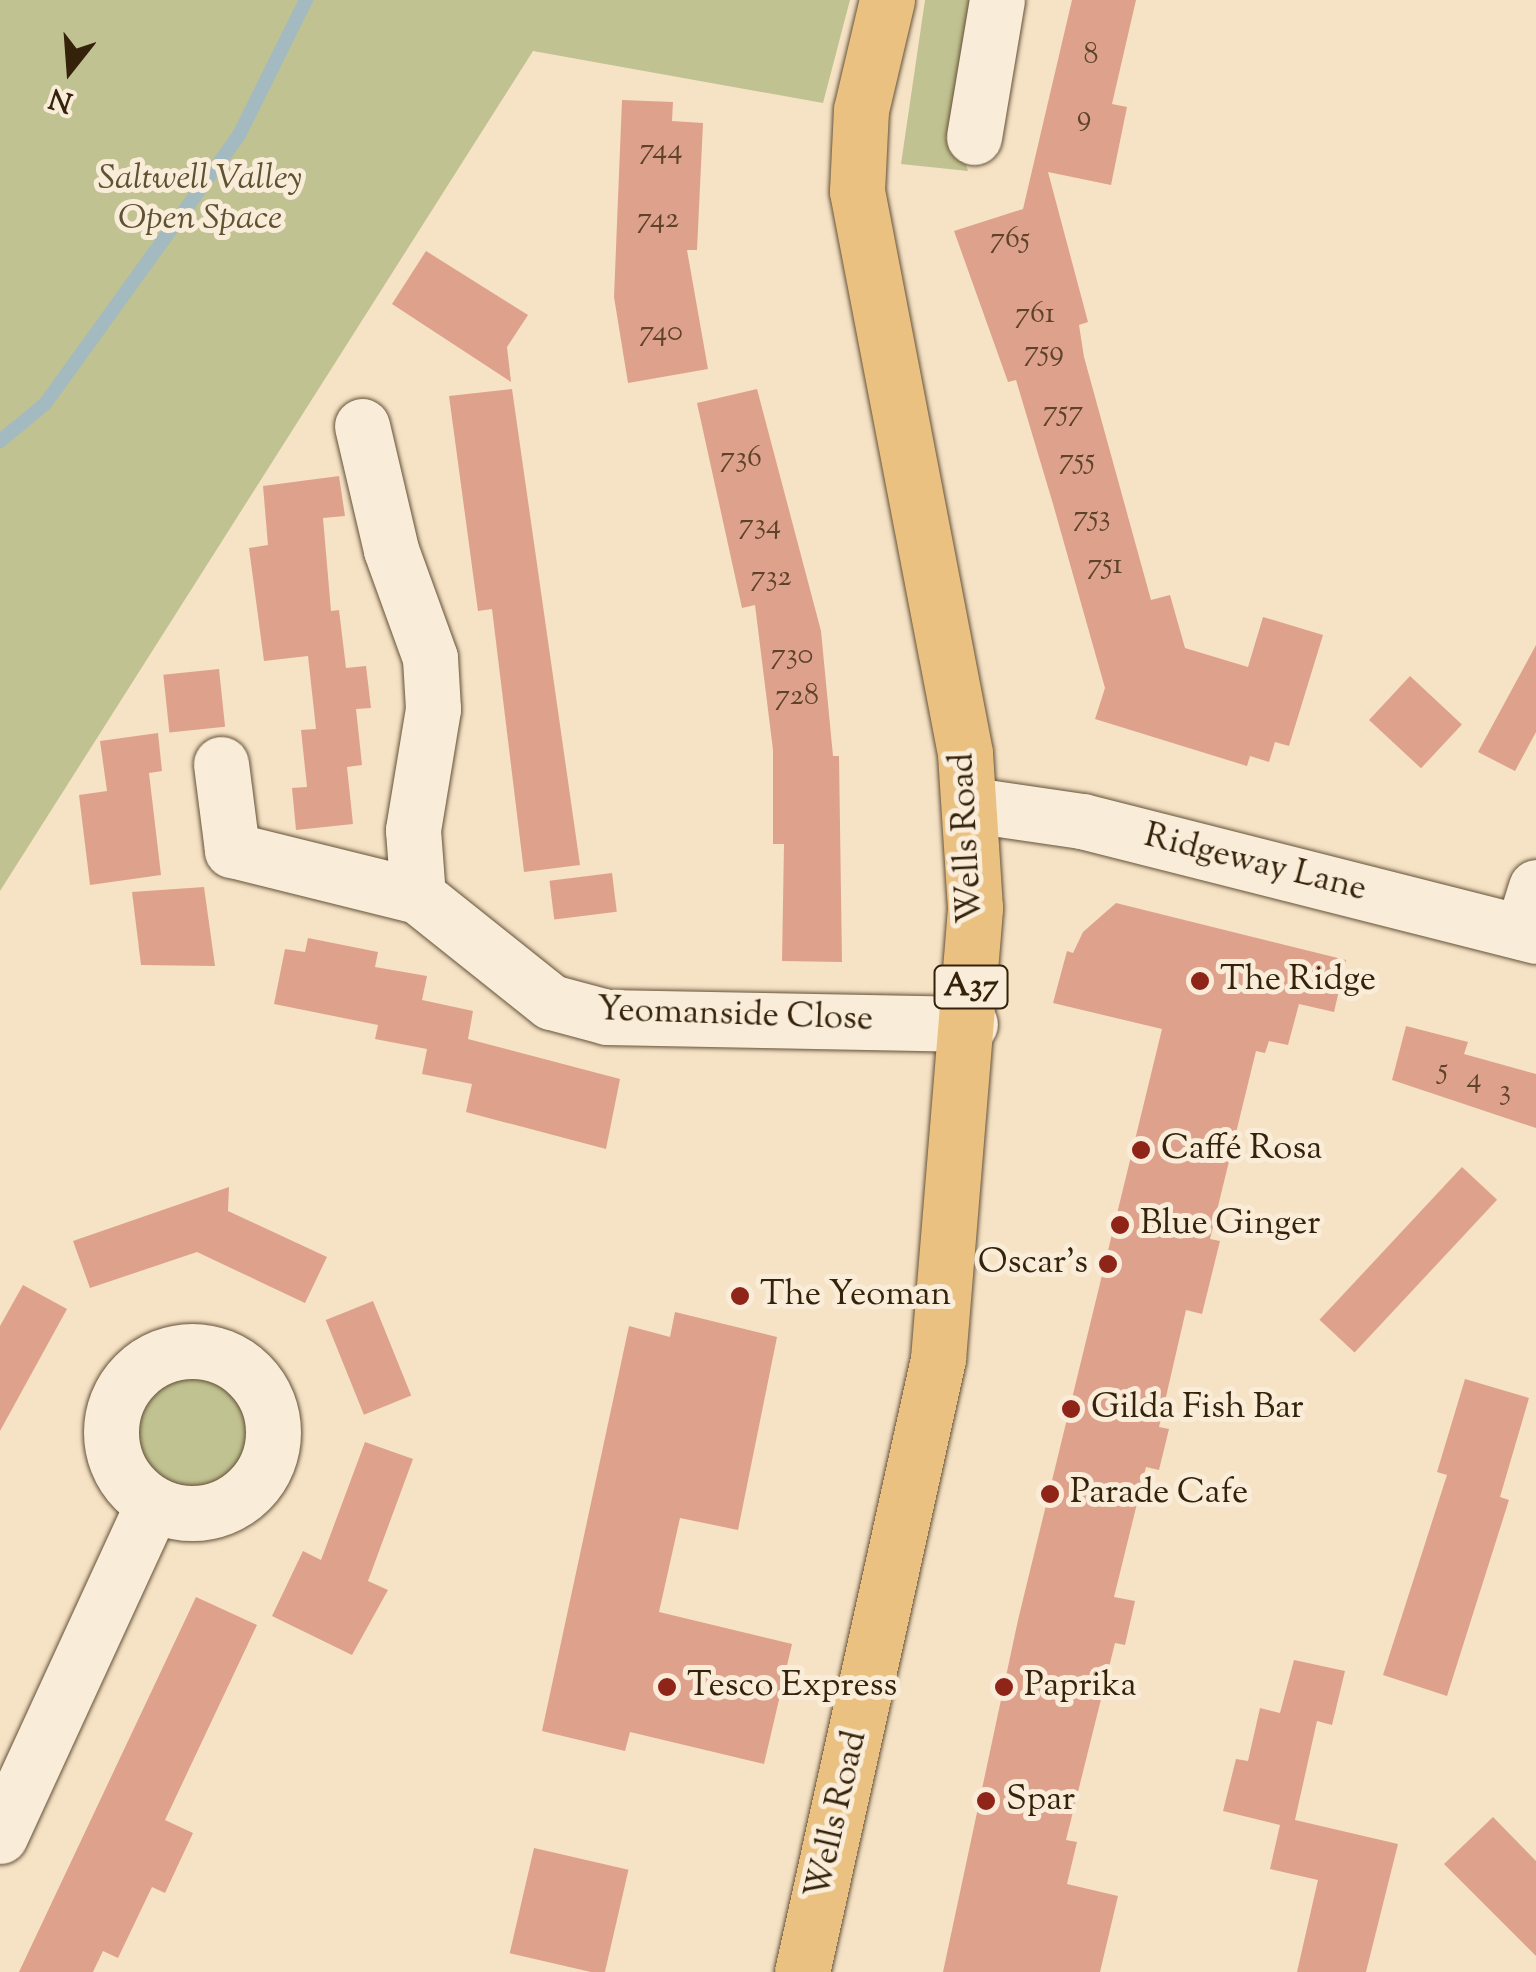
<!DOCTYPE html>
<meta charset="utf-8">
<style>
body{margin:0}
#map{position:relative;width:1536px;height:1972px;overflow:hidden;background:#f6e2c5;font-family:"Sorts Mill Goudy",serif}
div>[style]{position:absolute}
.green>*{inset:0;background:#c1c291}
.round{border-radius:50%}
.stream>*{height:14px;margin:-7px;padding:0 7px;transform-origin:7px;border-radius:7px;background:#a3bac0}
.building>*{inset:0;background:#dea28c;transform-origin:0 0}
.roads{filter:drop-shadow(0 0 2px #645239) drop-shadow(0 0 2px #645239)}
.minor>*{height:55px;margin:-27.5px;padding:0 27.5px;transform-origin:27.5px;border-radius:27.5px;background:#f9ecd9}
.minor>.ring{margin:-27.5px;padding:0;box-sizing:content-box;background:none;border:55px solid #f9ecd9;border-radius:50%}
.highway>*{height:55px;margin:-27.5px;padding:0 27.5px;transform-origin:27.5px;border-radius:27.5px;background:#ebc182}
.dots>*{width:28px;height:28px;translate:-50% -50%;box-sizing:border-box;border:5px solid #f9ecd9;border-radius:50%}
span{translate:-50% -50%;white-space:nowrap;text-align:center;line-height:1.15;-webkit-text-stroke:10px #f9ecd9;paint-order:stroke}
.number-label{font-size:30px;color:#5e422a}
.number-label span{-webkit-text-stroke-width:0}
.shield-label span{padding:2px 8px;background:#f9ecd9;border:2px solid;border-radius:8px;-webkit-text-stroke-width:0}
.shield-label{font-size:32px;color:#34220a;font-weight:700}
.park-label{font-size:35px;color:#5e5232;font-style:italic}
.street-label{font-size:35px;color:#34220a}
.poi-label{font-size:35px;color:#34220a}
.left{translate:0 -50%;text-align:left}
.right{translate:-100% -50%;text-align:right}
.north{position:absolute;left:20px;top:20px;width:100px;height:100px;-webkit-text-stroke:8px #f9ecd9;paint-order:stroke;rotate:197deg;font-size:28px;font-weight:700;line-height:40px;text-align:center;color:#34220a}
.north::after{content:'';display:block;margin:auto;width:35px;height:45px;background:#34220a;clip-path:polygon(50% 0,100% 100%,50% 72%,0 100%)}
</style>
<div id="map">
<div class="green">
<div style="clip-path:polygon(0 0,850px 0,823px 103px,533px 51px,0 891px)"></div>
<div style="clip-path:polygon(925px 0,979px 0,961px 148px,968px 171px,901px 164px)"></div>
<div class="round" style="left:130px;top:1375px;width:118px;height:118px"></div>
</div>
<div class="stream">
<div style="left:0;top:441px;width:58px;rotate:-39.4deg"></div>
<div style="left:45px;top:404px;width:332px;rotate:-54.2deg"></div>
<div style="left:239px;top:135px;width:151px;rotate:-63.6deg"></div>
</div>
<div class="building">
<div style="clip-path:polygon(1072px 0,1136px 0,1112px 104px,1127px 107px,1111px 185px,1048px 172px,1088px 322px,1079px 325px,1084px 357px,1151px 600px,1170px 595px,1185px 648px,1248px 667px,1263px 617px,1323px 635px,1289px 746px,1275px 742px,1269px 762px,1250px 756px,1247px 766px,1095px 719px,1105px 688px,1053px 504px,1016px 380px,1008px 382px,954px 231px,1023px 209px)"></div>
<div style="clip-path:polygon(622px 100px,673px 102px,672px 121px,703px 123px,697px 250px,687px 250px,708px 369px,628px 383px,614px 297px)"></div>
<div style="clip-path:polygon(426px 251px,528px 315px,507px 347px,511px 382px,392px 304px)"></div>
<div style="clip-path:polygon(512px 389px,580px 865px,524px 872px,492px 609px,478px 611px,449px 396px)"></div>
<div style="clip-path:polygon(757px 389px,821px 631px,833px 756px,839px 756px,842px 962px,782px 961px,784px 844px,773px 844px,773px 750px,755px 605px,742px 608px,697px 403px)"></div>
<div style="clip-path:polygon(339px 476px,345px 516px,323px 518px,331px 611px,339px 610px,346px 668px,366px 666px,371px 708px,356px 709px,362px 765px,347px 767px,353px 824px,296px 830px,292px 788px,307px 787px,301px 730px,316px 729px,308px 656px,264px 661px,249px 548px,268px 545px,263px 486px)"></div>
<div style="clip-path:polygon(1536px 645px,1536px 732px,1515px 771px,1478px 752px)"></div>
<div style="left:219px;top:669px;width:58px;height:56px;rotate:84deg"></div>
<div style="left:1410px;top:676px;width:71px;height:60px;rotate:43deg"></div>
<div style="clip-path:polygon(158px 733px,162px 771px,149px 773px,161px 875px,90px 885px,79px 795px,107px 791px,100px 741px)"></div>
<div style="left:612px;top:873px;width:39px;height:63px;rotate:83deg"></div>
<div style="clip-path:polygon(204px 887px,215px 966px,141px 965px,132px 892px)"></div>
<div style="clip-path:polygon(1116px 903px,1346px 960px,1334px 1012px,1299px 1004px,1288px 1045px,1269px 1041px,1265px 1053px,1256px 1051px,1210px 1239px,1220px 1241px,1202px 1314px,1186px 1310px,1159px 1427px,1169px 1429px,1159px 1470px,1146px 1467px,1114px 1597px,1135px 1601px,1125px 1645px,1115px 1643px,1066px 1840px,1077px 1842px,1067px 1884px,1118px 1896px,1100px 1972px,943px 1972px,1018px 1620px,1162px 1029px,1053px 1003px,1067px 951px,1073px 953px,1083px 932px)"></div>
<div style="clip-path:polygon(308px 938px,378px 952px,375px 967px,427px 976px,422px 1000px,473px 1011px,468px 1039px,620px 1079px,606px 1149px,466px 1112px,472px 1084px,422px 1074px,427px 1049px,375px 1039px,378px 1025px,274px 1004px,285px 949px,305px 952px)"></div>
<div style="clip-path:polygon(1406px 1026px,1468px 1042px,1464px 1054px,1536px 1074px,1536px 1128px,1392px 1080px)"></div>
<div style="left:1462px;top:1167px;width:48px;height:209px;rotate:43deg"></div>
<div style="clip-path:polygon(229px 1187px,228px 1211px,327px 1257px,305px 1303px,197px 1252px,90px 1288px,73px 1241px)"></div>
<div style="clip-path:polygon(23px 1285px,67px 1309px,0 1431px,0 1326px)"></div>
<div style="left:373px;top:1301px;width:102px;height:51px;rotate:68deg"></div>
<div style="clip-path:polygon(675px 1312px,777px 1337px,738px 1530px,680px 1518px,659px 1612px,792px 1644px,764px 1764px,630px 1732px,625px 1751px,542px 1731px,629px 1326px,670px 1337px)"></div>
<div style="clip-path:polygon(1465px 1379px,1529px 1398px,1500px 1497px,1509px 1500px,1447px 1696px,1383px 1675px,1447px 1475px,1437px 1472px)"></div>
<div style="clip-path:polygon(365px 1442px,413px 1459px,368px 1581px,388px 1590px,352px 1655px,272px 1616px,303px 1551px,321px 1560px)"></div>
<div style="clip-path:polygon(196px 1597px,257px 1625px,165px 1820px,193px 1833px,165px 1893px,152px 1887px,118px 1958px,103px 1951px,93px 1972px,19px 1972px)"></div>
<div style="clip-path:polygon(1294px 1660px,1345px 1671px,1332px 1725px,1317px 1721px,1295px 1820px,1398px 1844px,1366px 1972px,1297px 1972px,1318px 1880px,1270px 1869px,1280px 1825px,1223px 1811px,1236px 1759px,1248px 1761px,1260px 1708px,1280px 1713px)"></div>
<div style="clip-path:polygon(1493px 1817px,1536px 1861px,1536px 1956px,1444px 1864px)"></div>
<div style="left:534px;top:1848px;width:97px;height:108px;rotate:13deg"></div>
</div>
<div class="roads">
<div class="minor">
<div style="left:974px;top:137px;width:139px;rotate:-80.5deg"></div>
<div style="left:362px;top:426px;width:127px;rotate:76.8deg"></div>
<div style="left:391px;top:550px;width:115px;rotate:70.1deg"></div>
<div style="left:430px;top:658px;width:51px;rotate:86.6deg"></div>
<div style="left:433px;top:709px;width:123px;rotate:99.4deg"></div>
<div style="left:413px;top:830px;width:66px;rotate:85.7deg"></div>
<div style="left:418px;top:896px;width:170px;rotate:38.6deg"></div>
<div style="left:551px;top:1002px;width:58px;rotate:15deg"></div>
<div style="left:607px;top:1017px;width:363px;rotate:1.1deg"></div>
<div style="left:221px;top:764px;width:87px;rotate:82.7deg"></div>
<div style="left:232px;top:850px;width:192px;rotate:13.9deg"></div>
<div style="left:972px;top:805px;width:111px;rotate:8.3deg"></div>
<div style="left:1082px;top:821px;width:468px;rotate:14.2deg"></div>
<div style="left:1522px;top:932px;width:47px;rotate:-72.7deg"></div>
<div class="ring" style="left:111px;top:1351px;width:107px;height:107px"></div>
<div style="left:0;top:1836px;width:366px;rotate:-65.3deg"></div>
</div>
<div class="highway">
<div style="left:802px;top:1972px;width:628px;rotate:-77.49deg"></div>
<div style="left:938px;top:1359px;width:453px;rotate:-85.3deg"></div>
<div style="left:975px;top:908px;width:155px;rotate:-93.7deg"></div>
<div style="left:965px;top:753px;width:572px;rotate:-100.88deg"></div>
<div style="left:857px;top:191px;width:81px;rotate:-87.2deg"></div>
<div style="left:861px;top:110px;width:113px;rotate:-76.7deg"></div>
</div>
</div>
<div class="dots">
<div style="left:1200px;top:981px;background:#8f2418"></div>
<div style="left:1141px;top:1150px;background:#8f2418"></div>
<div style="left:1120px;top:1225px;background:#8f2418"></div>
<div style="left:1108px;top:1264px;background:#8f2418"></div>
<div style="left:740px;top:1296px;background:#8f2418"></div>
<div style="left:1071px;top:1409px;background:#8f2418"></div>
<div style="left:1050px;top:1494px;background:#8f2418"></div>
<div style="left:667px;top:1687px;background:#8f2418"></div>
<div style="left:1004px;top:1687px;background:#8f2418"></div>
<div style="left:986px;top:1801px;background:#8f2418"></div>
</div>
<div class="number-label">
<span style="left:1091px;top:56px">8</span>
<span style="left:1084px;top:118px">9</span>
<span style="left:661px;top:151px">744</span>
<span style="left:658px;top:220px">742</span>
<span style="left:1010px;top:240px">765</span>
<span style="left:1035px;top:315px">761</span>
<span style="left:661px;top:333px">740</span>
<span style="left:1044px;top:353px">759</span>
<span style="left:1063px;top:413px">757</span>
<span style="left:741px;top:459px">736</span>
<span style="left:1077px;top:461px">755</span>
<span style="left:1092px;top:518px">753</span>
<span style="left:760px;top:526px">734</span>
<span style="left:1105px;top:566px">751</span>
<span style="left:771px;top:578px">732</span>
<span style="left:792px;top:656px">730</span>
<span style="left:797px;top:697px">728</span>
<span style="left:1443px;top:1071px">5</span>
<span style="left:1474px;top:1080px">4</span>
<span style="left:1505px;top:1092px">3</span>
</div>
<div class="shield-label">
<span style="left:971px;top:987px">A37</span>
</div>
<div class="park-label">
<span style="left:200px;top:200px">Saltwell Valley<br>Open Space</span>
</div>
<div class="street-label">
<span style="left:968px;top:838px;rotate:-93deg">Wells Road</span>
<span style="left:1255px;top:864px;rotate:14deg">Ridgeway Lane</span>
<span style="left:735px;top:1016px;rotate:2deg">Yeomanside Close</span>
<span style="left:838px;top:1815px;rotate:-77deg">Wells Road</span>
</div>
<div class="poi-label">
<span class="left" style="left:1220px;top:981px">The Ridge</span>
<span class="left" style="left:1161px;top:1150px">Caffé Rosa</span>
<span class="left" style="left:1140px;top:1225px">Blue Ginger</span>
<span class="right" style="left:1088px;top:1264px">Oscar's</span>
<span class="left" style="left:760px;top:1296px">The Yeoman</span>
<span class="left" style="left:1091px;top:1409px">Gilda Fish Bar</span>
<span class="left" style="left:1070px;top:1494px">Parade Cafe</span>
<span class="left" style="left:687px;top:1687px">Tesco Express</span>
<span class="left" style="left:1024px;top:1687px">Paprika</span>
<span class="left" style="left:1006px;top:1801px">Spar</span>
</div>
<div class="north">N</div>
</div>
